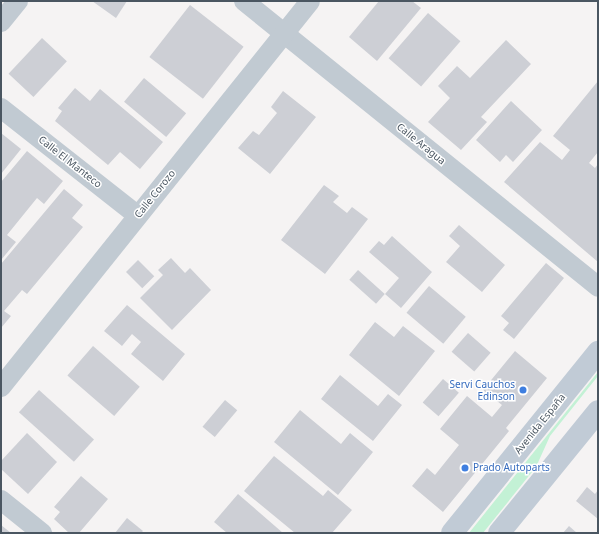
<!DOCTYPE html>
<meta charset="utf-8">
<style>
body{margin:0}
#map{position:relative;width:599px;height:534px;overflow:hidden;background:#f5f3f3;font-family:"Noto Sans",sans-serif}
div>[style]{position:absolute}
.green>*{inset:0;background:#c3f1d5}
.building>*{inset:0;background:#cdcfd5;transform-origin:0 0}
.minor>*{height:20px;margin:-10px;padding:0 10px;transform-origin:10px;border-radius:10px;background:#c1cad2}
.secondary>*{height:22px;margin:-11px;padding:0 11px;transform-origin:11px;border-radius:11px;background:#c1cbd6}
.dots>*{width:11px;height:11px;translate:-50% -50%;box-sizing:border-box;border:2px solid #fff;border-radius:50%}
span{translate:-50% -50%;white-space:nowrap;text-align:center;line-height:1.15;-webkit-text-stroke:3px #fff;paint-order:stroke}
.street-label{font-size:10px;color:#4a5661}
.shop-label{font-size:10px;color:#366cbe}
.right{translate:-100% -50%;text-align:right}
.left{translate:0 -50%;text-align:left}
.frame{position:absolute;inset:0;border:2px solid #4a5661;pointer-events:none}
</style>
<div id="map">
<div class="green">
<div style="clip-path:polygon(598px 372px,598px 376px,550px 436px,536px 467px,483px 533px,469px 533px)"></div>
</div>
<div class="building">
<div style="clip-path:polygon(92px 1px,127px 1px,116px 18px)"></div>
<div style="clip-path:polygon(379px 1px,412px 1px,421px 8px,377px 61px,349px 37px)"></div>
<div style="left:190px;top:5px;width:68px;height:66px;rotate:38deg"></div>
<div style="left:428px;top:13px;width:43px;height:60px;rotate:41deg"></div>
<div style="left:42px;top:38px;width:34px;height:49px;rotate:43deg"></div>
<div style="clip-path:polygon(506px 40px,531px 64px,481px 117px,487px 122px,461px 150px,428px 122px,450px 98px,438px 86px,457px 66px,470px 78px)"></div>
<div style="left:144px;top:78px;width:55px;height:31px;rotate:40deg"></div>
<div style="clip-path:polygon(598px 81px,598px 152px,589px 163px,595px 168px,598px 164px,598px 262px,504px 182px,540px 142px,562px 160px,570px 150px,553px 136px)"></div>
<div style="clip-path:polygon(75px 88px,90px 101px,100px 89px,163px 142px,140px 169px,120px 152px,108px 165px,55px 121px,62px 111px,58px 108px)"></div>
<div style="clip-path:polygon(283px 91px,316px 117px,270px 174px,238px 148px,253px 131px,259px 135px,277px 113px,271px 107px)"></div>
<div style="clip-path:polygon(511px 101px,542px 130px,513px 162px,506px 155px,500px 162px,476px 140px)"></div>
<div style="clip-path:polygon(1px 133px,21px 149px,1px 174px)"></div>
<div style="clip-path:polygon(27px 151px,63px 181px,44px 204px,37px 198px,7px 235px,16px 242px,1px 260px,1px 182px)"></div>
<div style="clip-path:polygon(324px 185px,339px 196px,333px 202px,347px 213px,352px 207px,368px 219px,325px 274px,281px 240px)"></div>
<div style="clip-path:polygon(64px 189px,83px 205px,72px 218px,83px 227px,27px 294px,22px 290px,4px 311px,11px 316px,1px 328px,1px 264px)"></div>
<div style="clip-path:polygon(459px 225px,505px 265px,482px 292px,446px 262px,460px 246px,449px 236px)"></div>
<div style="clip-path:polygon(392px 236px,432px 272px,401px 308px,385px 294px,399px 278px,369px 252px,379px 241px,384px 245px)"></div>
<div style="clip-path:polygon(171px 258px,185px 273px,190px 268px,211px 290px,172px 330px,140px 298px,163px 275px,158px 270px)"></div>
<div style="left:138px;top:260px;width:23px;height:17px;rotate:45deg"></div>
<div style="clip-path:polygon(546px 263px,564px 278px,514px 339px,503px 330px,509px 323px,501px 316px)"></div>
<div style="left:358px;top:270px;width:36px;height:13px;rotate:42deg"></div>
<div style="left:429px;top:286px;width:48px;height:35px;rotate:40deg"></div>
<div style="clip-path:polygon(127px 305px,185px 354px,163px 381px,131px 354px,141px 342px,132px 334px,122px 346px,104px 331px)"></div>
<div style="clip-path:polygon(375px 322px,394px 337px,403px 326px,435px 351px,399px 396px,349px 355px)"></div>
<div style="left:468px;top:333px;width:30px;height:25px;rotate:41deg"></div>
<div style="left:93px;top:346px;width:62px;height:39px;rotate:41deg"></div>
<div style="clip-path:polygon(515px 351px,547px 378px,506px 428px,509px 431px,443px 512px,412px 486px,427px 468px,435px 475px,459px 445px,440px 429px,467px 396px,492px 417px,502px 405px,483px 390px)"></div>
<div style="clip-path:polygon(340px 375px,378px 406px,388px 394px,402px 405px,373px 441px,321px 399px)"></div>
<div style="left:443px;top:379px;width:21px;height:31px;rotate:41deg"></div>
<div style="left:39px;top:390px;width:74px;height:30px;rotate:42deg"></div>
<div style="left:225px;top:400px;width:16px;height:35px;rotate:40deg"></div>
<div style="clip-path:polygon(300px 410px,341px 444px,350px 433px,373px 452px,338px 495px,274px 442px)"></div>
<div style="clip-path:polygon(27px 433px,57px 462px,28px 494px,1px 469px,1px 461px)"></div>
<div style="clip-path:polygon(274px 456px,323px 496px,328px 490px,352px 510px,332px 533px,295px 533px,244px 491px)"></div>
<div style="clip-path:polygon(81px 476px,108px 499px,79px 533px,69px 533px,54px 519px,60px 512px,54px 507px)"></div>
<div style="clip-path:polygon(587px 487px,595px 494px,598px 490px,598px 519px,576px 501px)"></div>
<div style="clip-path:polygon(238px 494px,283px 533px,227px 533px,214px 522px)"></div>
<div style="clip-path:polygon(127px 518px,143px 531px,141px 533px,115px 533px)"></div>
<div style="clip-path:polygon(1px 525px,11px 533px,1px 533px)"></div>
<div style="clip-path:polygon(569px 526px,577px 533px,563px 533px)"></div>
</div>
<div class="minor">
<div style="left:244px;top:1px;width:455px;rotate:38.9deg"></div>
<div style="left:1px;top:22px;width:27px;rotate:-51deg"></div>
<div style="left:1px;top:108px;width:174px;rotate:38.2deg"></div>
<div style="left:1px;top:387px;width:494px;rotate:-51.3deg"></div>
<div style="left:1px;top:500px;width:53px;rotate:38.8deg"></div>
</div>
<div class="secondary">
<div style="left:452px;top:533px;width:233px;rotate:-51.1deg"></div>
<div style="left:499px;top:533px;width:157px;rotate:-50.9deg"></div>
</div>
<div class="dots">
<div style="left:523px;top:390px;background:#3f7fe0"></div>
<div style="left:465px;top:468px;background:#3f7fe0"></div>
</div>
<div class="street-label">
<span style="left:421px;top:144px;rotate:39deg">Calle Aragua</span>
<span style="left:70px;top:162px;rotate:38deg">Calle El Manteco</span>
<span style="left:155px;top:194px;rotate:-51deg">Calle Corozo</span>
<span style="left:540px;top:424px;rotate:-51deg">Avenida España</span>
</div>
<div class="shop-label">
<span class="right" style="left:515px;top:390px">Servi Cauchos<br>Edinson</span>
<span class="left" style="left:473px;top:468px">Prado Autoparts</span>
</div>
<div class="frame"></div>
</div>
